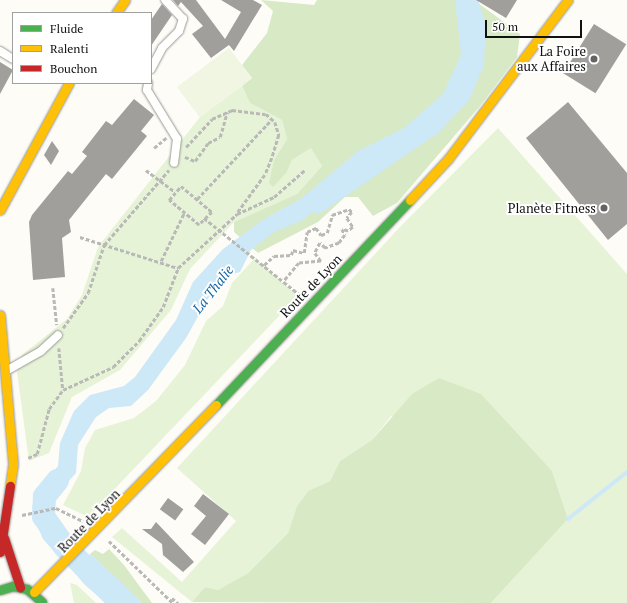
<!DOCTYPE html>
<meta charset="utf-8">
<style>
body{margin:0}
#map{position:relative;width:627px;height:603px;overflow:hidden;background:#fdfcf7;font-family:"PT Serif",serif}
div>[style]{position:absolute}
.green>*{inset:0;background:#e7f3d7}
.forest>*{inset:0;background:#d8eac5}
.pitch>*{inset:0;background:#f0f6e1;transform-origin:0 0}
.water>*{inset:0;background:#cde8f7}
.stream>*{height:4px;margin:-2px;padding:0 2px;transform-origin:2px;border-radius:2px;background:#cde8f7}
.river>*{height:23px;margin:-11.5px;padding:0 11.5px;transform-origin:11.5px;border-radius:11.5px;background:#cde8f7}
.building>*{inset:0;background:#a19f9c;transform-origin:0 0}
.path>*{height:2.5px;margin-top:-1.25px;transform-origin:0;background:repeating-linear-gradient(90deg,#b9b9b8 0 4px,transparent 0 6px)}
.roads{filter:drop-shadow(0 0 1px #979795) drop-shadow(0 0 1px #979795)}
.lane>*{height:8px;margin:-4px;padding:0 4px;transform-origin:4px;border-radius:4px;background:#fffffe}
.fast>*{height:9px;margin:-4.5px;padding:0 4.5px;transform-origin:4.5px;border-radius:4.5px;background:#4caf50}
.slow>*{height:9px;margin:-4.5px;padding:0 4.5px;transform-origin:4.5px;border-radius:4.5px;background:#ffc107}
.jam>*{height:9px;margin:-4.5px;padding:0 4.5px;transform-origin:4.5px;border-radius:4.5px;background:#c62828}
.dots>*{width:11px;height:11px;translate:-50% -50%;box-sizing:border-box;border:2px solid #fff;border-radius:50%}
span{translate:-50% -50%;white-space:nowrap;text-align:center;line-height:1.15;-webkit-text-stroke:4px #fff;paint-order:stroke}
.poi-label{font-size:13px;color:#111}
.right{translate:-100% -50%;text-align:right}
.street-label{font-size:13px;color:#111}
.water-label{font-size:14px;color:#1768a6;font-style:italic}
.legend{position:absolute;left:12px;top:12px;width:140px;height:72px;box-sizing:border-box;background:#fff;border:1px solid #a0a0a0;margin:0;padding:5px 7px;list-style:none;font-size:12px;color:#111}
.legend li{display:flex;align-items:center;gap:8px;height:20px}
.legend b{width:20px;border:1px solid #a0a0a0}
.scale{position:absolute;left:485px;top:20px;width:97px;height:18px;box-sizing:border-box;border:2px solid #111;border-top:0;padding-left:5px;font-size:12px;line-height:14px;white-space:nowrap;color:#111;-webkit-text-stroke:3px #fff;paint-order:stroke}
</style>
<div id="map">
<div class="green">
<div style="clip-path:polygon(242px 86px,250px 103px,282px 120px,287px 139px,274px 160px,287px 172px,292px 160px,312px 147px,322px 166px,297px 194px,234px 222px,190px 269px,171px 310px,120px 370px,72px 397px,49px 453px,29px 461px,17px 372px,22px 355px,67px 319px,82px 295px,98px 247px,200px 117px)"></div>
<div style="clip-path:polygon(498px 128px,627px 274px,627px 603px,491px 603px,568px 519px,552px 471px,517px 435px,391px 416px,372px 440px,340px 461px,330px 481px,308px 491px,297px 506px,288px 533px,248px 573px,218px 590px,205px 587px,192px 602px,112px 537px,122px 528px,182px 582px,236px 521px,177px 468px,399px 228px)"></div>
<div style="clip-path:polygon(255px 258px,298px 296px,88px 517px,63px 505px,81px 471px,85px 448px,95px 430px,134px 418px,156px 401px,185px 365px,206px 321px,223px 306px,232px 283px)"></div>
<div style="clip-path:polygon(70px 583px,77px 585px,96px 603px,74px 603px)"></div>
</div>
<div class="forest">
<div style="clip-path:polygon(261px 0,314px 5px,317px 0,474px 0,520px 34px,517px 57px,480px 106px,397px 203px,373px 216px,358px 197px,345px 197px,318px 222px,258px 253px,234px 232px,234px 222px,297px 194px,322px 166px,311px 148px,292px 160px,287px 172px,273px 187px,269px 183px,274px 160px,287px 139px,282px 120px,250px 103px,242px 86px,252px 78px,242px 65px,267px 33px,273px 11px)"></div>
<div style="clip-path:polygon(439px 378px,481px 394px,552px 471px,568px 519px,491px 603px,192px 602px,205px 587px,218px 590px,248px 573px,288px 533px,297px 506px,308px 491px,330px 481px,340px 461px,372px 440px,412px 394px)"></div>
<div style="clip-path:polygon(109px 549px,124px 565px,152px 603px,142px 603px,90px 554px,95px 550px,103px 554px)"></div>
</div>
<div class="pitch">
<div style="left:229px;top:48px;width:38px;height:65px;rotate:53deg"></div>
</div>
<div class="water">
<div style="clip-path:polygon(455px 0,470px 0,478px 28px,475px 61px,458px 94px,414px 137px,361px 167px,303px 220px,274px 232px,251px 250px,240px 272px,228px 275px,210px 295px,186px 338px,148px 390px,131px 406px,109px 408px,96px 417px,78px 445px,76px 473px,48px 504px,32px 509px,35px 493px,58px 466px,60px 443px,74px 411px,90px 395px,124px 386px,135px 377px,176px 320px,193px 282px,223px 249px,261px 221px,302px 198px,358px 151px,404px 128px,443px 94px,461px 55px)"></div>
<div style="clip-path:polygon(49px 512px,55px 525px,72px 541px,58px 556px,43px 539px,34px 518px)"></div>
<div style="clip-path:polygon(90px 554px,124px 585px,142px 603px,106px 603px,85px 585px,73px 571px)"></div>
</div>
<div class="stream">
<div style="left:568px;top:519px;width:75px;rotate:-38.5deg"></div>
</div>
<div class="river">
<div style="left:317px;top:201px;width:137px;rotate:-34.3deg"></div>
<div style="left:430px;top:124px;width:42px;rotate:-46.9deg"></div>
<div style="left:459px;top:93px;width:33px;rotate:-67deg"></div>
<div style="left:472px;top:63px;width:35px;rotate:-87deg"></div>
<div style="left:474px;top:28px;width:29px;rotate:-106deg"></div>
<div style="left:57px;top:480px;width:21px;rotate:129deg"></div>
<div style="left:44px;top:496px;width:20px;rotate:93deg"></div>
<div style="left:43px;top:516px;width:35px;rotate:55deg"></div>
<div style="left:63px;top:545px;width:82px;rotate:45deg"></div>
</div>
<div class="building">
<div style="clip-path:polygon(173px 0,196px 0,225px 39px,241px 12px,221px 0,253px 0,262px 5px,234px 51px,229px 45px,211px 58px,192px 34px,203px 26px,181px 2px,178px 6px)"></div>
<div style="clip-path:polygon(476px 0,517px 0,506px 18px)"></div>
<div style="clip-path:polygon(162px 4px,172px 15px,151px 46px,151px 20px)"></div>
<div style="left:594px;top:24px;width:38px;height:58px;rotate:32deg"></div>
<div style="clip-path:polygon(0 62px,13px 70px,0 94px)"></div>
<div style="clip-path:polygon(134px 99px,154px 115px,141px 131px,147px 136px,112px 179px,106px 174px,69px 220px,71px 232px,62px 238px,65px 277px,33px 280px,29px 222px,32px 215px,68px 171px,72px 174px,87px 156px,82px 152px,106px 121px,112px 125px)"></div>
<div style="clip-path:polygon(568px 102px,627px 173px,627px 224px,608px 240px,526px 138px)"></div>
<div style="clip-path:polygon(52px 141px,59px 151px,51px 165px,44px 155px)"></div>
<div style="clip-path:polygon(203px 494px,229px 514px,205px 545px,191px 534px,206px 516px,194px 506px)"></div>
<div style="left:168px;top:498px;width:19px;height:14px;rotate:36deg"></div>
<div style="clip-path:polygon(156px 522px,194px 562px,183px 572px,163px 555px,162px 544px,142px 529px,151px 529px)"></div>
</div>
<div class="path">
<div style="left:186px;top:147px;width:38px;rotate:-47deg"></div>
<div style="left:212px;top:119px;width:22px;rotate:-24deg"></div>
<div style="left:232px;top:110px;width:34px;rotate:7deg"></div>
<div style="left:266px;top:114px;width:12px;rotate:42deg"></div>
<div style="left:275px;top:122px;width:14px;rotate:73deg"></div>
<div style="left:279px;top:135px;width:24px;rotate:107deg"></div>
<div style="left:272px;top:158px;width:18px;rotate:112deg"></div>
<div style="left:265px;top:175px;width:46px;rotate:126.1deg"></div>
<div style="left:154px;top:148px;width:16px;rotate:-40deg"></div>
<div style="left:185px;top:157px;width:11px;rotate:22deg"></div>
<div style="left:195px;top:161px;width:22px;rotate:-54deg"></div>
<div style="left:208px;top:143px;width:13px;rotate:-27deg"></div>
<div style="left:220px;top:137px;width:26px;rotate:-74deg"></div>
<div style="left:146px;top:170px;width:36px;rotate:37deg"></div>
<div style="left:181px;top:186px;width:40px;rotate:40deg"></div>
<div style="left:212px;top:212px;width:18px;rotate:135deg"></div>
<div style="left:199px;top:225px;width:39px;rotate:-140deg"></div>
<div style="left:169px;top:200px;width:18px;rotate:-49deg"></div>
<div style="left:197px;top:199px;width:110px;rotate:-46.8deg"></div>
<div style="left:204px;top:218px;width:122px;rotate:38.7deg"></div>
<div style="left:80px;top:237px;width:103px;rotate:17.6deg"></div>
<div style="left:161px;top:261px;width:53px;rotate:-64.4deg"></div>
<div style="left:264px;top:265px;width:13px;rotate:-42deg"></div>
<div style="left:274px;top:256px;width:17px;rotate:-3deg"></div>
<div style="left:291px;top:255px;width:5px;rotate:-68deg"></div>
<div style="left:293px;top:250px;width:11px;rotate:15deg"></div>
<div style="left:304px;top:253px;width:21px;rotate:-82deg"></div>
<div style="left:307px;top:232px;width:10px;rotate:-24deg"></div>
<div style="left:316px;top:228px;width:9px;rotate:54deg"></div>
<div style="left:321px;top:235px;width:6px;rotate:-18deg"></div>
<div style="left:327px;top:233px;width:19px;rotate:-74deg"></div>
<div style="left:332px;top:215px;width:18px;rotate:-19deg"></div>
<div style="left:349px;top:209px;width:4px;rotate:45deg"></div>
<div style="left:352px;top:212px;width:8px;rotate:130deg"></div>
<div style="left:347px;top:218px;width:11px;rotate:56deg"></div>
<div style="left:353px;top:227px;width:6px;rotate:141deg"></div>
<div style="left:348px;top:231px;width:6px;rotate:-162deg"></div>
<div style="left:342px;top:229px;width:7px;rotate:63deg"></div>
<div style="left:345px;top:235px;width:10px;rotate:127deg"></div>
<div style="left:339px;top:243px;width:15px;rotate:160deg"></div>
<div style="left:325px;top:248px;width:7px;rotate:-135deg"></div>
<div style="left:320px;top:243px;width:11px;rotate:117deg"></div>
<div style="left:315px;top:253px;width:10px;rotate:53deg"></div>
<div style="left:321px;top:261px;width:22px;rotate:175deg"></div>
<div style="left:299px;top:263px;width:23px;rotate:130deg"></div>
<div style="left:53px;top:288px;width:37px;rotate:84deg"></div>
<div style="left:63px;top:328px;width:43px;rotate:-54.5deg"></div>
<div style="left:88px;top:293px;width:51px;rotate:-71.6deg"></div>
<div style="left:104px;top:245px;width:99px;rotate:-49.1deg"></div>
<div style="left:59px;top:348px;width:42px;rotate:84.6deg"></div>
<div style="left:63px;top:390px;width:55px;rotate:-24.7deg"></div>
<div style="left:113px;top:367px;width:37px;rotate:-45deg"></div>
<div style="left:139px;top:341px;width:42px;rotate:-54.8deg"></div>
<div style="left:163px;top:307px;width:42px;rotate:-69deg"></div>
<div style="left:178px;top:268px;width:80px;rotate:-42.5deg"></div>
<div style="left:237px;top:214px;width:41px;rotate:-24.7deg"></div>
<div style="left:274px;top:197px;width:41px;rotate:-41.1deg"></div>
<div style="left:28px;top:458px;width:10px;rotate:-24deg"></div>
<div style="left:37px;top:454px;width:47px;rotate:-75.1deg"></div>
<div style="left:49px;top:409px;width:24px;rotate:-54deg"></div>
<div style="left:22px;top:515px;width:35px;rotate:-12deg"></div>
<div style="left:56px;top:508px;width:30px;rotate:26deg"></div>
<div style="left:109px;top:541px;width:89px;rotate:44.1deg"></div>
<div style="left:172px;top:598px;width:8px;rotate:40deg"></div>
</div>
<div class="roads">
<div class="lane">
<div style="left:0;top:51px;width:15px;rotate:32deg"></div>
<div style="left:151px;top:69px;width:24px;rotate:-62deg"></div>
<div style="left:162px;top:48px;width:24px;rotate:-45deg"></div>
<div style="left:179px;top:31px;width:13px;rotate:-72deg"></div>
<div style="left:183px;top:19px;width:26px;rotate:-133deg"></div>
<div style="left:148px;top:83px;width:7px;rotate:98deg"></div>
<div style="left:147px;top:90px;width:57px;rotate:58.5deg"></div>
<div style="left:177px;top:139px;width:24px;rotate:97deg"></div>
<div style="left:6px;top:371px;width:40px;rotate:-29.7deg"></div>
<div style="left:41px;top:351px;width:23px;rotate:-43deg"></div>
</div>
<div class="fast">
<div style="left:216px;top:405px;width:282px;rotate:-46.6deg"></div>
<div style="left:0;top:590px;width:14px;rotate:-17deg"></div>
<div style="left:13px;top:586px;width:14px;rotate:12deg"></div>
<div style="left:27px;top:589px;width:20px;rotate:41deg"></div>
</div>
<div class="slow">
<div style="left:116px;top:13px;width:16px;rotate:-55deg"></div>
<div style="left:410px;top:200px;width:56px;rotate:-47.2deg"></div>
<div style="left:448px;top:159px;width:199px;rotate:-53deg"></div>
<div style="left:0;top:210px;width:145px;rotate:-61.5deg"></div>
<div style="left:0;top:315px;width:150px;rotate:85deg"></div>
<div style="left:13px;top:464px;width:22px;rotate:98deg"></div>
<div style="left:34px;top:592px;width:261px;rotate:-45.8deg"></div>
</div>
<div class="jam">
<div style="left:4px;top:538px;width:52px;rotate:71.9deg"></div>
<div style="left:0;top:552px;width:67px;rotate:-81.4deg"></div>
</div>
</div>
<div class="dots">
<div style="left:594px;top:59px;background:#646362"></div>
<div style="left:604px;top:208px;background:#646362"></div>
</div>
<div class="poi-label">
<span class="right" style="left:586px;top:59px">La Foire<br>aux Affaires</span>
<span class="right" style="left:596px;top:208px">Planète Fitness</span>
</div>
<div class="street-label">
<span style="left:311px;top:286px;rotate:-46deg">Route de Lyon</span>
<span style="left:89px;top:521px;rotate:-46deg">Route de Lyon</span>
</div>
<div class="water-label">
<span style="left:213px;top:289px;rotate:-52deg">La Thalie</span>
</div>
<ul class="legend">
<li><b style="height:5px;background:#4caf50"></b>Fluide</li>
<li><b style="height:5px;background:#ffc107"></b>Ralenti</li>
<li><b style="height:5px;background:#c62828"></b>Bouchon</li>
</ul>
<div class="scale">50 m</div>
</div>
